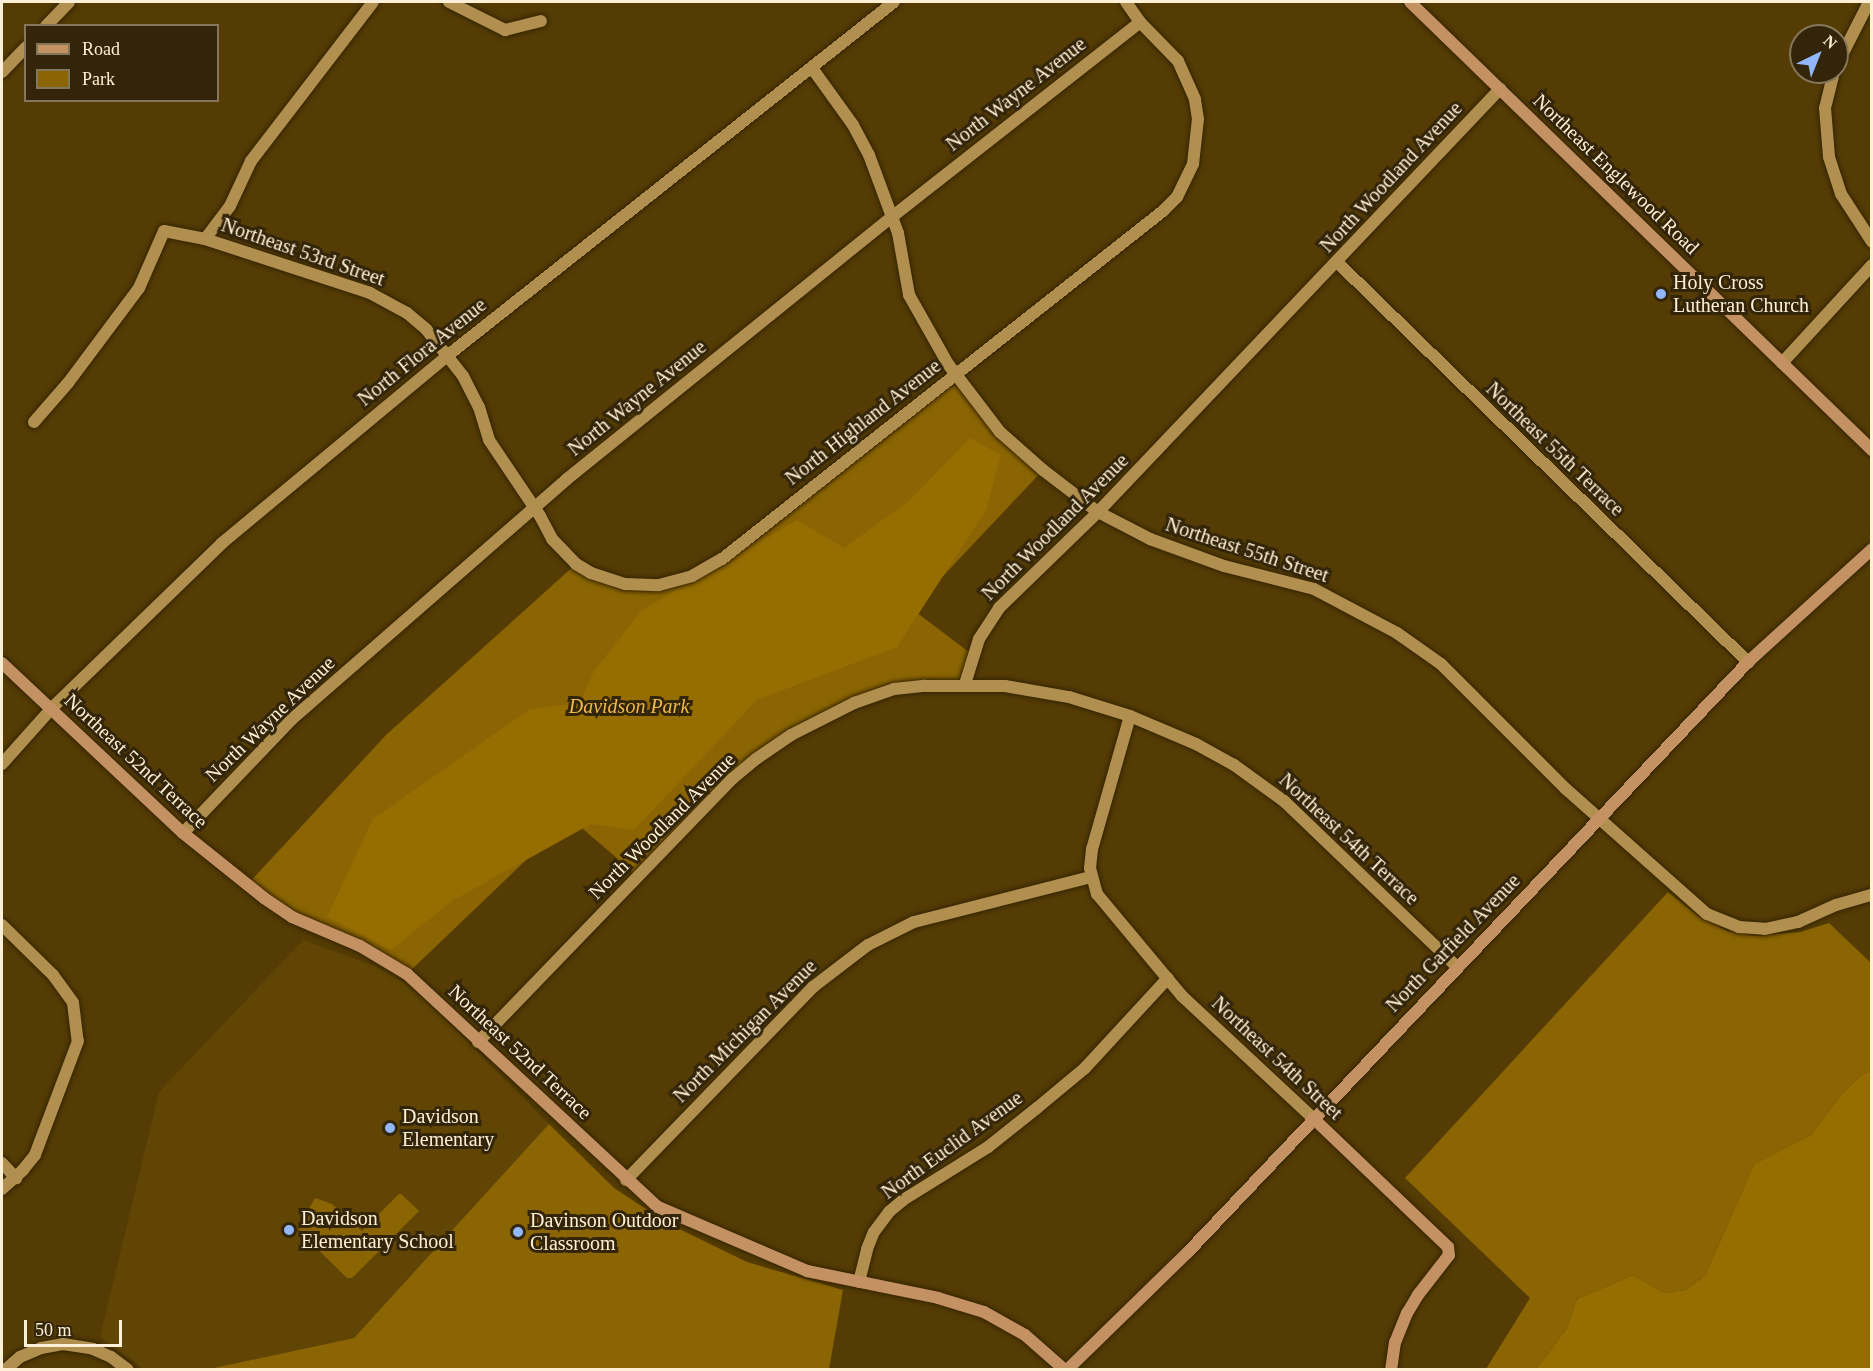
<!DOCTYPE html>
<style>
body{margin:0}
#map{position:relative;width:1873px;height:1371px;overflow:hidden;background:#543c04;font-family:"Times New Roman",serif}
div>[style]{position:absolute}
.built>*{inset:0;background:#604504}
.green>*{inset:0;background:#8b6503}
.forest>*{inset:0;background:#956d01}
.roads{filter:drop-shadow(0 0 2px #352401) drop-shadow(0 0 2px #352401)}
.street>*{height:12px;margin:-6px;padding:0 6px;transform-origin:6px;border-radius:6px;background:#b18f4e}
.secondary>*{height:12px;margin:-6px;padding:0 6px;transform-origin:6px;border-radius:6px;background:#c49162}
.dots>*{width:16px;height:16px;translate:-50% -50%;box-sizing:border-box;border:3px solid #332509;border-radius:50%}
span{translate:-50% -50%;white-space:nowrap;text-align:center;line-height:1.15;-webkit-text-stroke:6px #332509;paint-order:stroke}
.street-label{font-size:20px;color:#fef0d6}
.poi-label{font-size:20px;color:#fef0d6}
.left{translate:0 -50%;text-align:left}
.park-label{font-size:20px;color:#efb94b;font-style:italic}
.frame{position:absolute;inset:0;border:3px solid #fef0d6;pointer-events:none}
.legend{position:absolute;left:24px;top:24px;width:195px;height:78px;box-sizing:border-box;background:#332509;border:2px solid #84765b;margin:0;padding:8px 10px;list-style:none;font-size:18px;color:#fef0d6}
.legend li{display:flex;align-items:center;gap:12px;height:30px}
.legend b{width:30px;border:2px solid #84765b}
.north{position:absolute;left:1789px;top:24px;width:60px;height:60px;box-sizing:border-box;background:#332509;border:2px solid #84765b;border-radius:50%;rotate:43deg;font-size:16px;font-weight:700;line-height:24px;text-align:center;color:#fef0d6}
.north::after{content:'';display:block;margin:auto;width:21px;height:27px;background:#92b7fd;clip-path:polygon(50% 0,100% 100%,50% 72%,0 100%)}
.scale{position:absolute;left:24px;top:1320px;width:98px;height:27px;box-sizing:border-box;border:3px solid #fef0d6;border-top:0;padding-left:8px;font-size:18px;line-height:21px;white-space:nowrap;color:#fef0d6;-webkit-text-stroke:4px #332509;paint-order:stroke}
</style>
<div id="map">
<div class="built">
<div style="clip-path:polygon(303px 940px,377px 967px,407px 985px,443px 1017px,549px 1124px,354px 1338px,209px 1369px,145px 1370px,100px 1337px,159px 1092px)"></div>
</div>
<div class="green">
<div style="clip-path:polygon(955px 375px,1043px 470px,912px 609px,974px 656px,965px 684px,925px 686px,854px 703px,756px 759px,638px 876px,570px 818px,407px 974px,312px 927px,248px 884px,386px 735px,576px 564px,608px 579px,676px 582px,734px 548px)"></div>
<div style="clip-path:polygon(1668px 892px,1698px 916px,1727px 931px,1756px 936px,1800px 932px,1829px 923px,1871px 963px,1871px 1071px,1860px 1076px,1842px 1094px,1811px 1135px,1754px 1164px,1705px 1276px,1686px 1290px,1664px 1293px,1633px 1275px,1577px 1299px,1567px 1328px,1536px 1369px,1486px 1369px,1530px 1298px,1405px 1178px)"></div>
<div style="clip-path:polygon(549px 1124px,614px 1188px,669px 1224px,747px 1262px,843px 1290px,829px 1369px,209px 1369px,354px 1338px)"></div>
<div style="clip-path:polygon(400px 1193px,419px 1211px,352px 1278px,347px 1278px,300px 1232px,299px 1227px,315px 1198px,332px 1204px,362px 1231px)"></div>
</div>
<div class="forest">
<div style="clip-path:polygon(970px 438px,1001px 455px,986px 510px,897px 647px,757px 700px,634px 830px,591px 824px,452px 901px,391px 950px,327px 917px,373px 819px,530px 709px,580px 703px,594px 671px,642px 610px,797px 520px,844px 548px,910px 500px)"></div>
<div style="clip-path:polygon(1871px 1071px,1871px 1369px,1536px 1369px,1567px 1328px,1577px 1299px,1633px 1275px,1664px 1293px,1686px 1290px,1705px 1276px,1754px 1164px,1811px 1135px,1842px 1094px,1860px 1076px)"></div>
</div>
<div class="roads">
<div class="street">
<div style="left:449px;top:2px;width:63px;rotate:26.6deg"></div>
<div style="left:505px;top:30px;width:37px;rotate:-14deg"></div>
<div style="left:46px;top:26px;width:33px;rotate:-46deg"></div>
<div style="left:1837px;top:65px;width:71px;rotate:-63.1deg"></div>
<div style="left:812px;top:68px;width:70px;rotate:54.3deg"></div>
<div style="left:853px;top:125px;width:34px;rotate:62deg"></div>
<div style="left:869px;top:155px;width:83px;rotate:69.6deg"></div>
<div style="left:898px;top:233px;width:63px;rotate:79.9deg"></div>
<div style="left:909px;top:295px;width:79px;rotate:60.5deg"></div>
<div style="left:948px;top:364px;width:86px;rotate:52.6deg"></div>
<div style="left:1000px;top:432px;width:57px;rotate:41.5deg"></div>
<div style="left:1043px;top:470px;width:69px;rotate:37.4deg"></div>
<div style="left:1098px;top:512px;width:59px;rotate:27.4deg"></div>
<div style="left:1150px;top:539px;width:79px;rotate:20deg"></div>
<div style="left:1224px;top:566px;width:93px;rotate:14.3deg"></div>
<div style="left:1314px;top:589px;width:94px;rotate:27.9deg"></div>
<div style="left:1397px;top:633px;width:54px;rotate:35.2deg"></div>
<div style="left:1441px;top:664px;width:177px;rotate:45deg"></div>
<div style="left:1566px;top:789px;width:188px;rotate:41.6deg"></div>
<div style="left:1707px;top:914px;width:35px;rotate:22deg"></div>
<div style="left:1739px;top:927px;width:26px;rotate:4deg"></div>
<div style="left:1765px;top:929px;width:34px;rotate:-12deg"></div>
<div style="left:1798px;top:922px;width:42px;rotate:-24.1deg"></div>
<div style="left:1836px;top:905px;width:37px;rotate:-16deg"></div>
<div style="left:2px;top:72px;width:35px;rotate:-46deg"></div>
<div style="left:1834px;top:72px;width:37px;rotate:104deg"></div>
<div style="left:1825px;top:108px;width:49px;rotate:85.3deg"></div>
<div style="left:1829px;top:157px;width:39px;rotate:72deg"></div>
<div style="left:1841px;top:194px;width:57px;rotate:57.1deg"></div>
<div style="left:205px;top:239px;width:41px;rotate:-52.9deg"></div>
<div style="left:230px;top:206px;width:50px;rotate:-65deg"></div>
<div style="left:251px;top:161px;width:200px;rotate:-52.5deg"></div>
<div style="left:1337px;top:262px;width:574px;rotate:44.22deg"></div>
<div style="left:1782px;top:363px;width:133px;rotate:-47.4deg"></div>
<div style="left:34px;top:422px;width:52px;rotate:-48.9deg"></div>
<div style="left:68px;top:383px;width:119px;rotate:-53.2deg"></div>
<div style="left:139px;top:288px;width:62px;rotate:-66.3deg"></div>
<div style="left:164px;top:231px;width:42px;rotate:11deg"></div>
<div style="left:205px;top:239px;width:174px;rotate:18.1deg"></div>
<div style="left:370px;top:293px;width:42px;rotate:28.4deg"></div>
<div style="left:407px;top:313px;width:25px;rotate:40deg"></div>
<div style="left:426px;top:329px;width:60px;rotate:51.8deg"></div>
<div style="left:463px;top:376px;width:35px;rotate:63deg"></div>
<div style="left:479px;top:407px;width:34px;rotate:73deg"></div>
<div style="left:489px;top:440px;width:92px;rotate:56.1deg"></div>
<div style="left:540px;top:516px;width:26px;rotate:62deg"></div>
<div style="left:552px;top:539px;width:35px;rotate:46deg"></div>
<div style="left:576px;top:564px;width:17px;rotate:31deg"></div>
<div style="left:591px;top:573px;width:36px;rotate:18deg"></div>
<div style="left:625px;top:584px;width:34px;rotate:2deg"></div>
<div style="left:659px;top:585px;width:34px;rotate:-15deg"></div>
<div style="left:692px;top:576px;width:34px;rotate:-30deg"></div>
<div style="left:722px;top:559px;width:562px;rotate:-38.28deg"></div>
<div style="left:1163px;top:211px;width:20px;rotate:-45deg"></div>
<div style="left:1177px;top:197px;width:37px;rotate:-64deg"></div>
<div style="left:1193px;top:164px;width:45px;rotate:-83.7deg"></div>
<div style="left:1198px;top:119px;width:20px;rotate:-99deg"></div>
<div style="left:1195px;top:99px;width:42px;rotate:-114.1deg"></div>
<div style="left:1178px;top:61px;width:54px;rotate:-134.3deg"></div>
<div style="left:1140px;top:22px;width:24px;rotate:-125deg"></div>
<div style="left:965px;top:684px;width:47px;rotate:-72.7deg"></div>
<div style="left:979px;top:639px;width:37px;rotate:-57deg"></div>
<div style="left:999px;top:608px;width:138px;rotate:-44.1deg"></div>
<div style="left:1098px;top:512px;width:584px;rotate:-46.46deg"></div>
<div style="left:1130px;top:716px;width:138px;rotate:105.9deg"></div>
<div style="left:1092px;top:849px;width:19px;rotate:96deg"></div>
<div style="left:1090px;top:868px;width:27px;rotate:75deg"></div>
<div style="left:1097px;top:894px;width:133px;rotate:50.2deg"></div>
<div style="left:1182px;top:996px;width:179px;rotate:43deg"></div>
<div style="left:2px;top:764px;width:75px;rotate:-48.2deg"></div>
<div style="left:52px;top:708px;width:237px;rotate:-44.1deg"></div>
<div style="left:222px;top:543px;width:293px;rotate:-39.7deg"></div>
<div style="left:447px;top:356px;width:570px;rotate:-38.38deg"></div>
<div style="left:183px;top:833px;width:158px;rotate:-46.3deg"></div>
<div style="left:292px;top:719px;width:365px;rotate:-41.1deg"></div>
<div style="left:567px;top:479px;width:419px;rotate:-38.9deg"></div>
<div style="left:893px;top:216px;width:314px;rotate:-38.1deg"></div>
<div style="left:2px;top:925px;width:71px;rotate:44.4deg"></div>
<div style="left:53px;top:975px;width:34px;rotate:54deg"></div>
<div style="left:73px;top:1003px;width:38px;rotate:83deg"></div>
<div style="left:78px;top:1041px;width:122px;rotate:110.7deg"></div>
<div style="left:35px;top:1155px;width:19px;rotate:129deg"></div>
<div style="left:23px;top:1170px;width:28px;rotate:138deg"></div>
<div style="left:478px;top:1042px;width:366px;rotate:-46deg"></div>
<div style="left:732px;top:779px;width:31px;rotate:-40deg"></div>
<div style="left:756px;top:759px;width:42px;rotate:-34.4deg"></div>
<div style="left:791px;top:735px;width:71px;rotate:-26.9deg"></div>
<div style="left:854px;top:703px;width:42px;rotate:-19.3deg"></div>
<div style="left:894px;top:689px;width:31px;rotate:-6deg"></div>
<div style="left:925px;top:686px;width:80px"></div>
<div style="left:1005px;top:686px;width:65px;rotate:9.8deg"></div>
<div style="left:1069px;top:697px;width:64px;rotate:17.3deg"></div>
<div style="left:1130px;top:716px;width:72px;rotate:23deg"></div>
<div style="left:1196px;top:744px;width:43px;rotate:28.9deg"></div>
<div style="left:1234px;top:765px;width:62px;rotate:35.8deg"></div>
<div style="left:1284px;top:801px;width:240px;rotate:43.8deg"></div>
<div style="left:2px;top:1163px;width:21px;rotate:47deg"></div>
<div style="left:626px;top:1180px;width:269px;rotate:-45.9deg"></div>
<div style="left:813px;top:987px;width:69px;rotate:-37.4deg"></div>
<div style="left:868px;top:945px;width:51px;rotate:-26.6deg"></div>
<div style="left:914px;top:922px;width:183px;rotate:-14.3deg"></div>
<div style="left:859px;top:1282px;width:34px;rotate:-76deg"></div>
<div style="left:867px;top:1249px;width:18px;rotate:-68deg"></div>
<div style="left:874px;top:1232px;width:26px;rotate:-53deg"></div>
<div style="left:890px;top:1211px;width:17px;rotate:-40deg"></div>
<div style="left:903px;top:1200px;width:100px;rotate:-31.9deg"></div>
<div style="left:988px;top:1147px;width:63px;rotate:-38.5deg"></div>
<div style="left:1037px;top:1108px;width:62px;rotate:-39.8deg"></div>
<div style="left:1085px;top:1068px;width:122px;rotate:-47.3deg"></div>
<div style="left:5px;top:1370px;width:20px;rotate:-41deg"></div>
<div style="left:20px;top:1357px;width:23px;rotate:-23deg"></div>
<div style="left:41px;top:1348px;width:22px;rotate:-10deg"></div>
<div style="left:63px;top:1344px;width:30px;rotate:9deg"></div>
<div style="left:93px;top:1349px;width:20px;rotate:24deg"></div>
<div style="left:111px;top:1357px;width:21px;rotate:37deg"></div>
</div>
<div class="secondary">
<div style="left:1410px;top:2px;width:644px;rotate:44.12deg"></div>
<div style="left:2px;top:663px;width:248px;rotate:43.2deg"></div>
<div style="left:183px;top:833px;width:104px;rotate:38.7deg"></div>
<div style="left:264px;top:898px;width:34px;rotate:34deg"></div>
<div style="left:292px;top:917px;width:74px;rotate:23.1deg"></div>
<div style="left:360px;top:946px;width:55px;rotate:30.8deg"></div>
<div style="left:407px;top:974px;width:342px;rotate:42.9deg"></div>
<div style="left:658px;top:1207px;width:162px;rotate:23.2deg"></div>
<div style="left:807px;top:1271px;width:134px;rotate:11.6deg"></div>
<div style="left:938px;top:1298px;width:48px;rotate:16.9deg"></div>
<div style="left:984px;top:1312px;width:47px;rotate:29.3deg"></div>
<div style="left:1025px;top:1335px;width:53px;rotate:41.2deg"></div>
<div style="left:1313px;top:1118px;width:187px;rotate:43.7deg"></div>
<div style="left:1448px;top:1247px;width:8px;rotate:83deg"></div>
<div style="left:1449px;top:1255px;width:51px;rotate:127.8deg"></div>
<div style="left:1418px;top:1295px;width:21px;rotate:121deg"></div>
<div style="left:1407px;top:1313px;width:31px;rotate:112deg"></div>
<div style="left:1395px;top:1342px;width:28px;rotate:98deg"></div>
<div style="left:1067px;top:1370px;width:169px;rotate:-44.3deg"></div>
<div style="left:1188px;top:1252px;width:813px;rotate:-46.49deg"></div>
<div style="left:1748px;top:662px;width:168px;rotate:-42.3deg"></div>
</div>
</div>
<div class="dots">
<div style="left:1661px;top:294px;background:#92b7fd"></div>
<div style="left:390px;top:1128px;background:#92b7fd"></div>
<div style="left:289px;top:1230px;background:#92b7fd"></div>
<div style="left:518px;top:1232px;background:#92b7fd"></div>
</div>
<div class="street-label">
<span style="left:1016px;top:94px;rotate:-38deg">North Wayne Avenue</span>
<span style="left:1616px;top:174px;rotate:44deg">Northeast Englewood Road</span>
<span style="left:1391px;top:177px;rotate:-47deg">North Woodland Avenue</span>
<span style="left:303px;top:252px;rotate:19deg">Northeast 53rd Street</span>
<span style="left:422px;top:352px;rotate:-39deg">North Flora Avenue</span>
<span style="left:637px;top:398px;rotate:-39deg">North Wayne Avenue</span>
<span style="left:863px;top:422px;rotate:-38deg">North Highland Avenue</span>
<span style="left:1555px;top:449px;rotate:44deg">Northeast 55th Terrace</span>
<span style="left:1055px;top:527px;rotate:-45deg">North Woodland Avenue</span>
<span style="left:1247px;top:550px;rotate:18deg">Northeast 55th Street</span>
<span style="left:270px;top:719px;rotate:-44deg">North Wayne Avenue</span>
<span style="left:136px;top:761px;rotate:43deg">Northeast 52nd Terrace</span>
<span style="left:662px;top:826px;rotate:-45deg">North Woodland Avenue</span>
<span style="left:1349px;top:839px;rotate:43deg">Northeast 54th Terrace</span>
<span style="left:1453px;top:943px;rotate:-46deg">North Garfield Avenue</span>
<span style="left:745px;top:1031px;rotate:-45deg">North Michigan Avenue</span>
<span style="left:520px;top:1052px;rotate:43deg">Northeast 52nd Terrace</span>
<span style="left:1277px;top:1058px;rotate:43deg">Northeast 54th Street</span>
<span style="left:952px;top:1145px;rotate:-36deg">North Euclid Avenue</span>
</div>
<div class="poi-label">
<span class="left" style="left:1673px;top:294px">Holy Cross<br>Lutheran Church</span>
<span class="left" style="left:402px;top:1128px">Davidson<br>Elementary</span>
<span class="left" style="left:301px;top:1230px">Davidson<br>Elementary School</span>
<span class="left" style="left:530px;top:1232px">Davinson Outdoor<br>Classroom</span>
</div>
<div class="park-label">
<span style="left:629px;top:706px">Davidson Park</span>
</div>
<div class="frame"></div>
<ul class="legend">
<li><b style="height:8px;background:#c49162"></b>Road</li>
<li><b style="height:16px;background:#8b6503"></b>Park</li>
</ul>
<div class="north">N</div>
<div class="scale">50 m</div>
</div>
